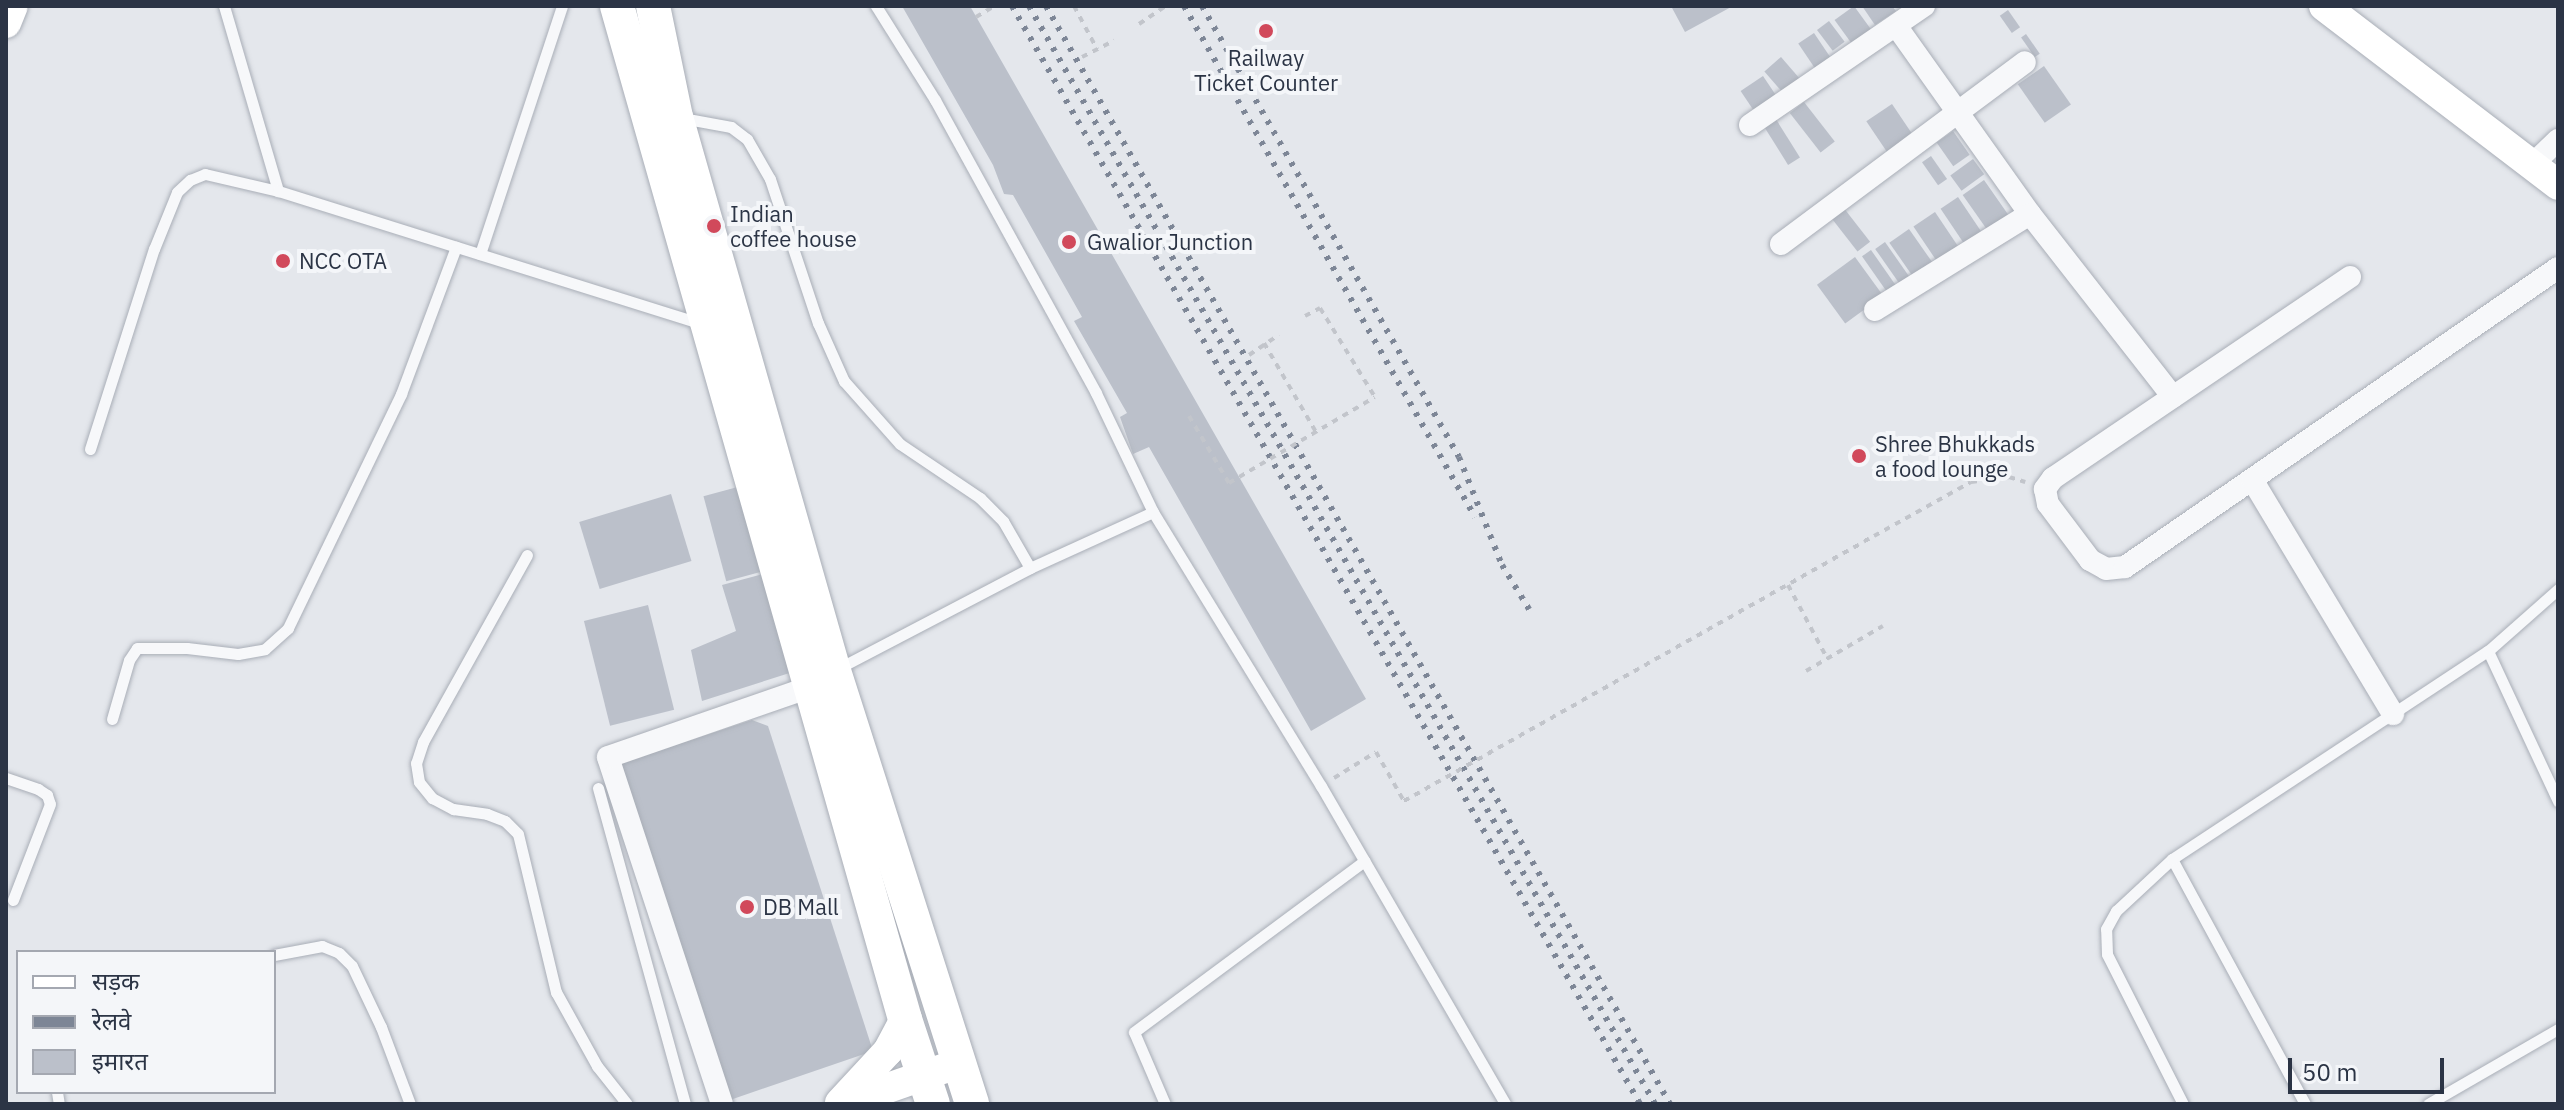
<!DOCTYPE html>
<meta charset="utf-8">
<style>
body{margin:0}
#map{position:relative;width:2564px;height:1110px;overflow:hidden;background:#e4e7ec;font-family:"IBM Plex Sans","Noto Sans Devanagari",sans-serif}
div>[style]{position:absolute}
.building>*{inset:0;background:#bbc0ca;transform-origin:0 0}
.path>*{height:4px;margin-top:-2px;transform-origin:0;background:repeating-linear-gradient(90deg,#c2c5cb 0 6px,transparent 0 12px)}
.roads{filter:drop-shadow(0 0 2px #a9aeb7) drop-shadow(0 0 2px #a9aeb7)}
.lane>*{height:11px;margin:-5.5px;padding:0 5.5px;transform-origin:5.5px;border-radius:5.5px;background:#f7f8fa}
.street>*{height:22px;margin:-11px;padding:0 11px;transform-origin:11px;border-radius:11px;background:#f7f8fa}
.secondary>*{height:30px;margin:-15px;padding:0 15px;transform-origin:15px;border-radius:15px;background:#fff}
.primary>*{height:34px;margin:-17px;padding:0 17px;transform-origin:17px;border-radius:17px;background:#fff}
.rail>*{height:6px;margin-top:-3px;transform-origin:0;background:repeating-linear-gradient(90deg,#7d8696 0 4px,transparent 0 12px)}
.path-bridge>*{height:4px;margin-top:-2px;transform-origin:0;background:repeating-linear-gradient(90deg,#c2c5cb 0 6px,transparent 0 12px)}
.dots>*{width:22px;height:22px;translate:-50% -50%;box-sizing:border-box;border:4px solid #f4f6f9;border-radius:50%}
span{translate:-50% -50%;white-space:nowrap;text-align:center;line-height:1.15;-webkit-text-stroke:8px #f4f6f9;paint-order:stroke}
.poi-label{font-size:22px;color:#2b3445}
.left{translate:0 -50%;text-align:left}
.frame{position:absolute;inset:0;border:8px solid #2b3445;pointer-events:none}
.legend{position:absolute;left:16px;top:950px;width:260px;height:144px;box-sizing:border-box;background:#f4f6f9;border:2px solid #a4a8b1;margin:0;padding:10px 14px;list-style:none;font-size:24px;color:#2b3445}
.legend li{display:flex;align-items:center;gap:16px;height:40px}
.legend b{width:40px;border:2px solid #a4a8b1}
.scale{position:absolute;left:2288px;top:1058px;width:156px;height:36px;box-sizing:border-box;border:4px solid #2b3445;border-top:0;padding-left:10px;font-size:24px;line-height:28px;white-space:nowrap;color:#2b3445;-webkit-text-stroke:6px #f4f6f9;paint-order:stroke}
</style>
<div id="map">
<div class="building">
<div style="clip-path:polygon(902px 6px,970px 6px,1366px 699px,1311px 731px,1149px 447px,1133px 454px,1120px 417px,1127px 413px,1074px 321px,1082px 317px,1013px 195px,1004px 194px,993px 165px)"></div>
<div style="clip-path:polygon(1671px 6px,1733px 6px,1685px 32px)"></div>
<div style="left:1854px;top:6px;width:34px;height:24px;rotate:54deg"></div>
<div style="clip-path:polygon(1862px 6px,1892px 6px,1896px 11px,1875px 25px)"></div>
<div style="left:2008px;top:10px;width:21px;height:10px;rotate:55deg"></div>
<div style="left:1829px;top:21px;width:26px;height:15px;rotate:53deg"></div>
<div style="left:1814px;top:33px;width:34px;height:19px;rotate:56deg"></div>
<div style="left:2026px;top:34px;width:24px;height:6px;rotate:55deg"></div>
<div style="left:1781px;top:57px;width:32px;height:22px;rotate:49deg"></div>
<div style="left:2044px;top:66px;width:47px;height:32px;rotate:55deg"></div>
<div style="left:1763px;top:76px;width:27px;height:27px;rotate:56deg"></div>
<div style="left:1804px;top:102px;width:50px;height:18px;rotate:52deg"></div>
<div style="left:1892px;top:104px;width:41px;height:31px;rotate:56deg"></div>
<div style="left:1774px;top:116px;width:49px;height:14px;rotate:58deg"></div>
<div style="left:1953px;top:131px;width:29px;height:20px;rotate:55deg"></div>
<div style="left:1931px;top:156px;width:28px;height:11px;rotate:55deg"></div>
<div style="left:1973px;top:159px;width:19px;height:28px;rotate:54deg"></div>
<div style="left:1984px;top:180px;width:42px;height:26px;rotate:55deg"></div>
<div style="left:1958px;top:197px;width:46px;height:21px;rotate:56deg"></div>
<div style="left:1843px;top:207px;width:44px;height:16px;rotate:52deg"></div>
<div style="left:1935px;top:212px;width:46px;height:26px;rotate:56deg"></div>
<div style="left:1909px;top:229px;width:45px;height:24px;rotate:55deg"></div>
<div style="left:1885px;top:242px;width:47px;height:12px;rotate:55deg"></div>
<div style="left:1871px;top:250px;width:47px;height:11px;rotate:55deg"></div>
<div style="left:1855px;top:257px;width:48px;height:47px;rotate:54deg"></div>
<div style="left:745px;top:485px;width:88px;height:43px;rotate:75deg"></div>
<div style="left:671px;top:494px;width:70px;height:96px;rotate:73deg"></div>
<div style="clip-path:polygon(770px 572px,799px 670px,702px 701px,691px 650px,736px 631px,722px 585px)"></div>
<div style="left:648px;top:605px;width:108px;height:66px;rotate:76deg"></div>
<div style="clip-path:polygon(752px 720px,768px 726px,873px 1051px,730px 1100px,621px 763px)"></div>
</div>
<div class="path">
<div style="left:1074px;top:6px;width:49px;rotate:61.9deg"></div>
<div style="left:976px;top:17px;width:21px;rotate:-31deg"></div>
<div style="left:1139px;top:24px;width:32px;rotate:-34deg"></div>
<div style="left:1082px;top:57px;width:36px;rotate:-27deg"></div>
<div style="left:1305px;top:316px;width:17px;rotate:-28deg"></div>
<div style="left:1320px;top:308px;width:105px;rotate:58.3deg"></div>
<div style="left:1264px;top:343px;width:103px;rotate:59.7deg"></div>
<div style="left:1249px;top:355px;width:36px;rotate:-34deg"></div>
<div style="left:1189px;top:416px;width:78px;rotate:59.2deg"></div>
<div style="left:1874px;top:536px;width:111px;rotate:-29.1deg"></div>
<div style="left:1971px;top:482px;width:38px;rotate:-7deg"></div>
<div style="left:2009px;top:477px;width:17px;rotate:17deg"></div>
<div style="left:1788px;top:585px;width:83px;rotate:61.9deg"></div>
<div style="left:1806px;top:671px;width:89px;rotate:-30.3deg"></div>
<div style="left:1334px;top:778px;width:49px;rotate:-31.8deg"></div>
<div style="left:1376px;top:752px;width:56px;rotate:60.3deg"></div>
</div>
<div class="roads">
<div class="lane">
<div style="left:224px;top:6px;width:193px;rotate:73.7deg"></div>
<div style="left:876px;top:6px;width:111px;rotate:57.9deg"></div>
<div style="left:935px;top:100px;width:334px;rotate:61.2deg"></div>
<div style="left:1096px;top:393px;width:132px;rotate:64.4deg"></div>
<div style="left:1153px;top:512px;width:321px;rotate:58.5deg"></div>
<div style="left:1321px;top:786px;width:367px;rotate:59.9deg"></div>
<div style="left:682px;top:118px;width:50px;rotate:10.4deg"></div>
<div style="left:731px;top:127px;width:20px;rotate:37deg"></div>
<div style="left:747px;top:139px;width:46px;rotate:60.1deg"></div>
<div style="left:770px;top:179px;width:152px;rotate:71.6deg"></div>
<div style="left:818px;top:323px;width:64px;rotate:65.9deg"></div>
<div style="left:844px;top:381px;width:84px;rotate:48.4deg"></div>
<div style="left:900px;top:444px;width:97px;rotate:34deg"></div>
<div style="left:980px;top:498px;width:33px;rotate:45deg"></div>
<div style="left:1003px;top:521px;width:54px;rotate:60.1deg"></div>
<div style="left:480px;top:254px;width:261px;rotate:-71.7deg"></div>
<div style="left:90px;top:449px;width:210px;rotate:-72.3deg"></div>
<div style="left:154px;top:249px;width:61px;rotate:-68deg"></div>
<div style="left:177px;top:192px;width:18px;rotate:-43deg"></div>
<div style="left:190px;top:180px;width:16px;rotate:-22deg"></div>
<div style="left:205px;top:174px;width:75px;rotate:13.1deg"></div>
<div style="left:278px;top:191px;width:445px;rotate:17.4deg"></div>
<div style="left:527px;top:555px;width:214px;rotate:119.1deg"></div>
<div style="left:423px;top:742px;width:22px;rotate:108deg"></div>
<div style="left:416px;top:763px;width:19px;rotate:81deg"></div>
<div style="left:419px;top:782px;width:21px;rotate:51deg"></div>
<div style="left:432px;top:798px;width:24px;rotate:28deg"></div>
<div style="left:453px;top:809px;width:34px;rotate:8deg"></div>
<div style="left:487px;top:814px;width:19px;rotate:21deg"></div>
<div style="left:505px;top:821px;width:18px;rotate:45deg"></div>
<div style="left:518px;top:834px;width:163px;rotate:76.5deg"></div>
<div style="left:556px;top:992px;width:85px;rotate:61deg"></div>
<div style="left:597px;top:1066px;width:48px;rotate:51.7deg"></div>
<div style="left:2488px;top:651px;width:166px;rotate:65deg"></div>
<div style="left:839px;top:668px;width:216px;rotate:-27.6deg"></div>
<div style="left:1030px;top:568px;width:135px;rotate:-24.5deg"></div>
<div style="left:112px;top:719px;width:61px;rotate:-73.9deg"></div>
<div style="left:129px;top:660px;width:14px;rotate:-56deg"></div>
<div style="left:137px;top:648px;width:50px"></div>
<div style="left:187px;top:648px;width:51px;rotate:6.7deg"></div>
<div style="left:238px;top:654px;width:27px;rotate:-10deg"></div>
<div style="left:265px;top:649px;width:31px;rotate:-42deg"></div>
<div style="left:288px;top:628px;width:260px;rotate:-64.2deg"></div>
<div style="left:401px;top:394px;width:157px;rotate:-69.5deg"></div>
<div style="left:6px;top:778px;width:34px;rotate:19deg"></div>
<div style="left:38px;top:789px;width:11px;rotate:34deg"></div>
<div style="left:47px;top:795px;width:9px;rotate:72deg"></div>
<div style="left:50px;top:804px;width:103px;rotate:111.1deg"></div>
<div style="left:598px;top:788px;width:328px;rotate:74.6deg"></div>
<div style="left:2172px;top:859px;width:279px;rotate:61.5deg"></div>
<div style="left:274px;top:955px;width:49px;rotate:-10.6deg"></div>
<div style="left:322px;top:946px;width:18px;rotate:22deg"></div>
<div style="left:339px;top:953px;width:18px;rotate:45deg"></div>
<div style="left:352px;top:966px;width:68px;rotate:64.6deg"></div>
<div style="left:381px;top:1027px;width:82px;rotate:69.4deg"></div>
<div style="left:57px;top:1092px;width:12px;rotate:81deg"></div>
<div style="left:1165px;top:1104px;width:78px;rotate:-113.3deg"></div>
<div style="left:1134px;top:1032px;width:287px;rotate:-36.6deg"></div>
<div style="left:2183px;top:1104px;width:168px;rotate:-116.9deg"></div>
<div style="left:2107px;top:954px;width:25px;rotate:-92deg"></div>
<div style="left:2106px;top:929px;width:21px;rotate:-61deg"></div>
<div style="left:2116px;top:911px;width:76px;rotate:-42.9deg"></div>
<div style="left:2172px;top:859px;width:378px;rotate:-33.4deg"></div>
<div style="left:2488px;top:651px;width:94px;rotate:-41.5deg"></div>
<div style="left:2428px;top:1104px;width:150px;rotate:-30deg"></div>
</div>
<div class="street">
<div style="left:1897px;top:27px;width:229px;rotate:54.6deg"></div>
<div style="left:1750px;top:125px;width:211px;rotate:-34.4deg"></div>
<div style="left:2533px;top:164px;width:35px;rotate:-44deg"></div>
<div style="left:1781px;top:244px;width:304px;rotate:-36.7deg"></div>
<div style="left:2350px;top:277px;width:359px;rotate:145.9deg"></div>
<div style="left:2053px;top:478px;width:14px;rotate:126deg"></div>
<div style="left:2045px;top:489px;width:15px;rotate:79deg"></div>
<div style="left:2048px;top:504px;width:70px;rotate:53.1deg"></div>
<div style="left:2090px;top:560px;width:18px;rotate:29deg"></div>
<div style="left:2106px;top:569px;width:19px;rotate:-6deg"></div>
<div style="left:2125px;top:567px;width:526px;rotate:-34.63deg"></div>
<div style="left:1875px;top:310px;width:182px;rotate:-31.8deg"></div>
<div style="left:2030px;top:214px;width:232px;rotate:52deg"></div>
<div style="left:2253px;top:481px;width:272px;rotate:59deg"></div>
<div style="left:722px;top:1104px;width:365px;rotate:-108.2deg"></div>
<div style="left:608px;top:757px;width:214px;rotate:-19.1deg"></div>
</div>
<div class="secondary">
<div style="left:2324px;top:6px;width:295px;rotate:37.4deg"></div>
<div style="left:6px;top:23px;width:18px;rotate:-68deg"></div>
<div style="left:840px;top:1103px;width:71px;rotate:-47.3deg"></div>
<div style="left:888px;top:1051px;width:36px;rotate:-62deg"></div>
<div style="left:842px;top:1104px;width:125px;rotate:-19.2deg"></div>
</div>
<div class="primary">
<div style="left:617px;top:6px;width:1053px;rotate:74.13deg"></div>
<div style="left:905px;top:1019px;width:89px;rotate:71.8deg"></div>
<div style="left:653px;top:6px;width:113px;rotate:78.3deg"></div>
<div style="left:676px;top:117px;width:576px;rotate:74.08deg"></div>
<div style="left:834px;top:671px;width:454px;rotate:72.3deg"></div>
</div>
</div>
<div class="rail">
<div style="left:1012px;top:6px;width:1265px;rotate:60.23deg"></div>
<div style="left:1029px;top:6px;width:1264px;rotate:60.31deg"></div>
<div style="left:1046px;top:6px;width:1263px;rotate:60.39deg"></div>
<div style="left:1184px;top:6px;width:588px;rotate:60.34deg"></div>
<div style="left:1202px;top:6px;width:519px;rotate:60.32deg"></div>
<div style="left:1459px;top:457px;width:116px;rotate:68.3deg"></div>
<div style="left:1502px;top:565px;width:52px;rotate:58.5deg"></div>
</div>
<div class="path-bridge">
<div style="left:1229px;top:483px;width:169px;rotate:-30.5deg"></div>
<div style="left:1404px;top:801px;width:540px;rotate:-29.42deg"></div>
</div>
<div class="dots">
<div style="left:1266px;top:31px;background:#d1495b"></div>
<div style="left:714px;top:226px;background:#d1495b"></div>
<div style="left:1069px;top:242px;background:#d1495b"></div>
<div style="left:283px;top:261px;background:#d1495b"></div>
<div style="left:1859px;top:456px;background:#d1495b"></div>
<div style="left:747px;top:907px;background:#d1495b"></div>
</div>
<div class="poi-label">
<span style="left:1266px;top:70px">Railway<br>Ticket Counter</span>
<span class="left" style="left:730px;top:226px">Indian<br>coffee house</span>
<span class="left" style="left:1087px;top:242px">Gwalior Junction</span>
<span class="left" style="left:299px;top:261px">NCC OTA</span>
<span class="left" style="left:1875px;top:456px">Shree Bhukkads<br>a food lounge</span>
<span class="left" style="left:763px;top:907px">DB Mall</span>
</div>
<div class="frame"></div>
<ul class="legend">
<li><b style="height:10px;background:#fff"></b>सड़क</li>
<li><b style="height:10px;background:#7d8696"></b>रेलवे</li>
<li><b style="height:22px;background:#bbc0ca"></b>इमारत</li>
</ul>
<div class="scale">50 m</div>
</div>
